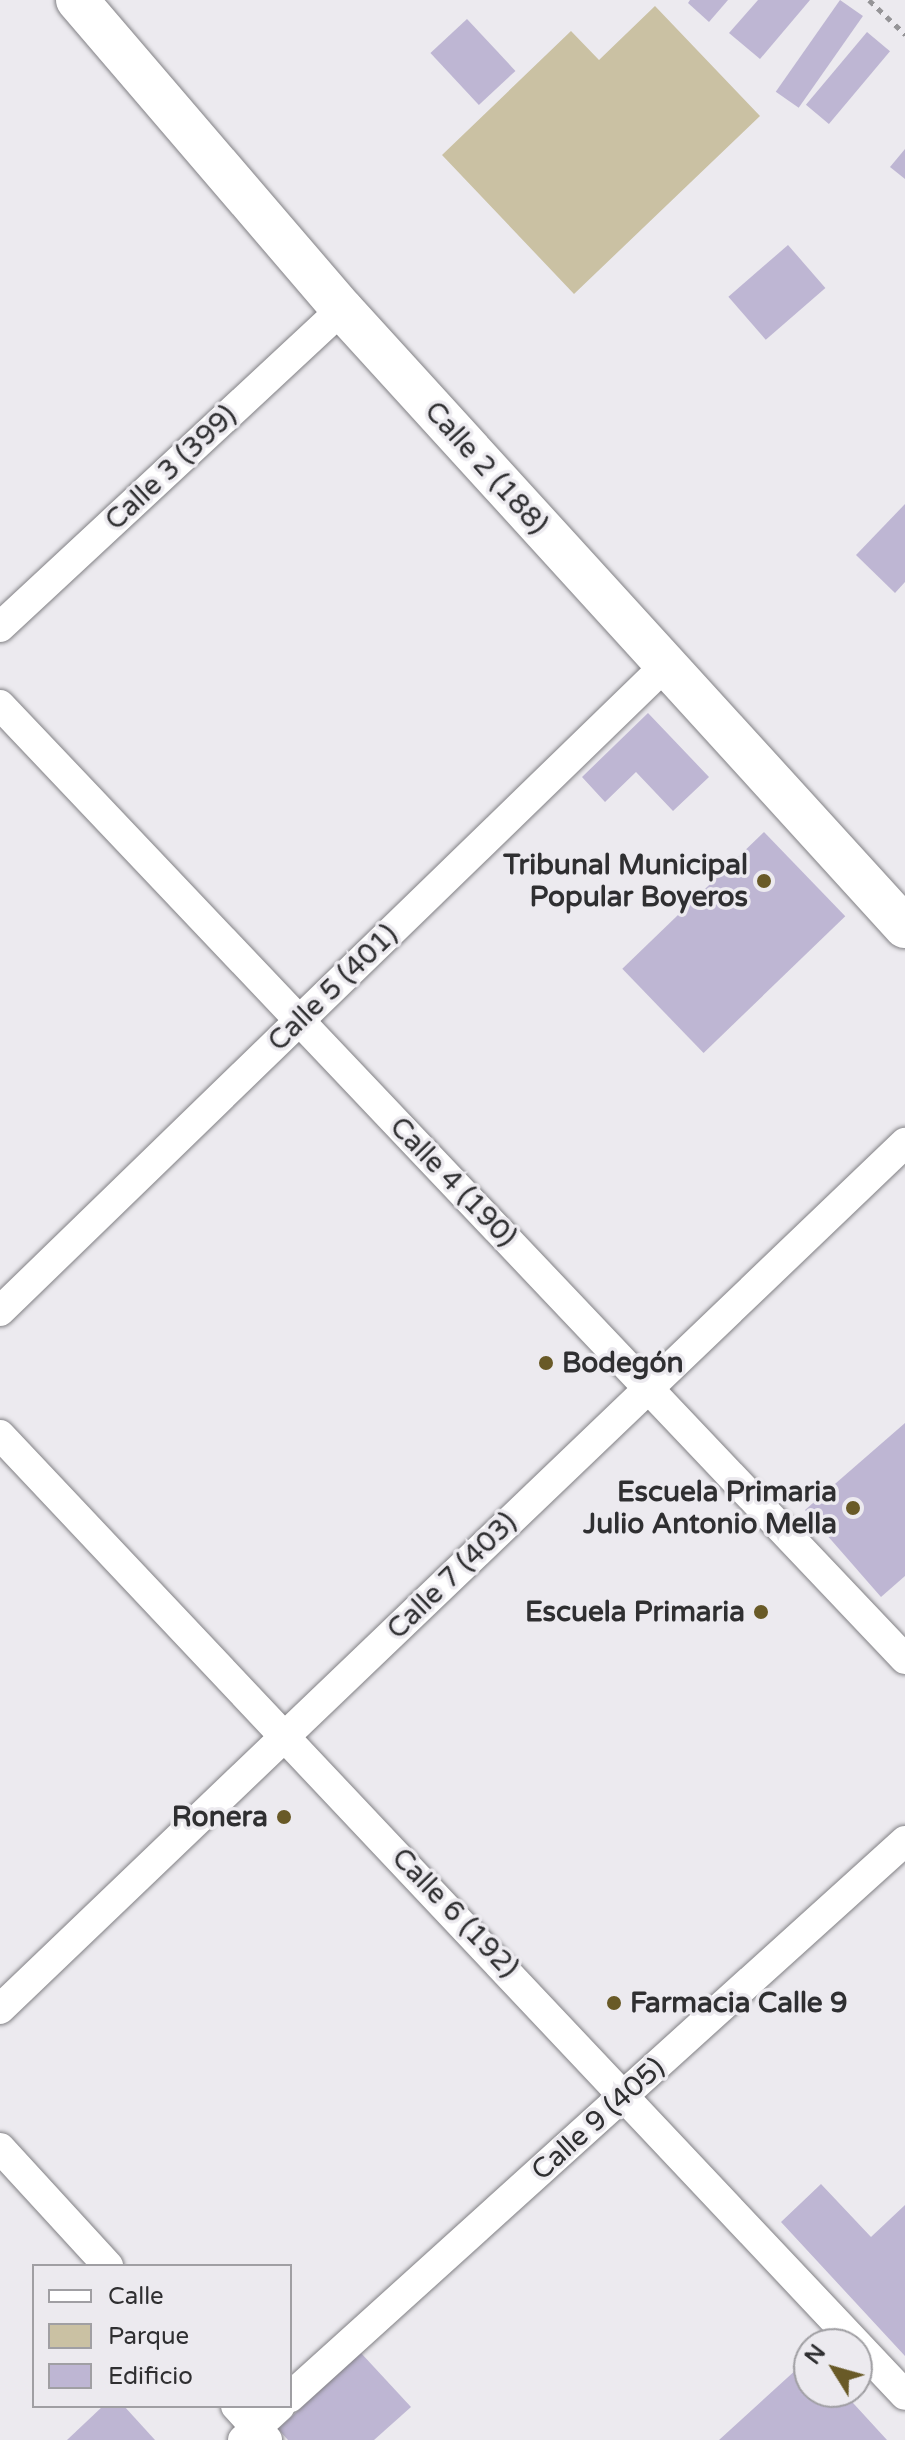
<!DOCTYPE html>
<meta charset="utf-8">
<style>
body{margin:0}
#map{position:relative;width:905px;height:2440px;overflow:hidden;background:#eceaef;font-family:"Varela Round",sans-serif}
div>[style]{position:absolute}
.green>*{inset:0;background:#cac1a3}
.building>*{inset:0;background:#beb6d3;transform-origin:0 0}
.path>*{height:5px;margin-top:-2.5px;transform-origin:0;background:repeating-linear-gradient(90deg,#959497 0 6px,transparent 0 12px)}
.roads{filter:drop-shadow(0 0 2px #818084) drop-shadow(0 0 2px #818084)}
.street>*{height:30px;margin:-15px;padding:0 15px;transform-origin:15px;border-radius:15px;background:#fff}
.secondary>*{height:42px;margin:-21px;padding:0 21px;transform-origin:21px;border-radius:21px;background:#fff}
.dots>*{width:22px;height:22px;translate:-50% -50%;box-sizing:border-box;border:4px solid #eceaef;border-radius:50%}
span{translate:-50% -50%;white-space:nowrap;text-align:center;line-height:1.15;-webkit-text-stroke:7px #eceaef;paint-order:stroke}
.street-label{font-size:28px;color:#2f2f31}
.poi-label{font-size:28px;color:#2f2f31;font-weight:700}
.right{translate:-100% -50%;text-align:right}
.left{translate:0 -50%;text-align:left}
.legend{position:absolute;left:32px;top:2264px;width:260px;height:144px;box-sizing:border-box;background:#eceaef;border:2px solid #a09fa3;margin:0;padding:10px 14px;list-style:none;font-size:24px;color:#2f2f31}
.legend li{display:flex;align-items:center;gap:16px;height:40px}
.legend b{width:40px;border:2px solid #a09fa3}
.north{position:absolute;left:793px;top:2328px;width:80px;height:80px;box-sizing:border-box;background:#eceaef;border:2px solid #a09fa3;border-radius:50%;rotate:307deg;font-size:22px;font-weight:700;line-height:32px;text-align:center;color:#2f2f31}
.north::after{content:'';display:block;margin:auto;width:28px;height:36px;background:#695a27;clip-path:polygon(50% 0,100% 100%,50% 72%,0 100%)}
</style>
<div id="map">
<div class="green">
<div style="clip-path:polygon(655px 6px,760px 116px,574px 294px,442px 155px,571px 31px,599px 60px)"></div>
</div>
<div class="building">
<div style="clip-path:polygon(690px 0,728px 0,709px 22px,688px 3px)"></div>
<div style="clip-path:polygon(758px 0,810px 0,760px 59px,729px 33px)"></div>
<div style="left:840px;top:0;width:28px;height:112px;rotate:35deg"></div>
<div style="left:467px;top:19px;width:71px;height:50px;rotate:47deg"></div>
<div style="left:867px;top:32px;width:30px;height:95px;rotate:40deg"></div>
<div style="clip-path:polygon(905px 149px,905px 179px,890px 167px)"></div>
<div style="left:788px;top:245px;width:57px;height:79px;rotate:49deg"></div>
<div style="clip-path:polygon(905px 504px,905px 582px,895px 593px,856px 555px)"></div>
<div style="clip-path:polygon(648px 713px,709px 777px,673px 811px,636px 772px,605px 802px,582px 777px)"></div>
<div style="left:764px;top:832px;width:117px;height:197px;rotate:46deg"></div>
<div style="clip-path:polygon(905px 1423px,905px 1576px,881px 1597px,805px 1510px)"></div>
<div style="clip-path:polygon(821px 2184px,871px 2237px,905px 2205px,905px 2356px,781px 2222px)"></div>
<div style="clip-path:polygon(361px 2353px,411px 2407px,374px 2440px,288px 2440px,278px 2429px)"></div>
<div style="clip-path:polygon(809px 2358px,809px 2392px,843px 2392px,887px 2440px,719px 2440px)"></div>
<div style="clip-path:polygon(103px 2406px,124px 2406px,155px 2440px,67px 2440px)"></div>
</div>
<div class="path">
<div style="left:869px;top:0;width:50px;rotate:43.4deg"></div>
</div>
<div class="roads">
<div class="street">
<div style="left:0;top:627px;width:467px;rotate:-42.9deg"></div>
<div style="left:0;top:705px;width:1315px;rotate:46.51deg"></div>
<div style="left:0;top:1311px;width:928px;rotate:-44.13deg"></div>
<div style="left:0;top:1435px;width:1319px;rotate:46.69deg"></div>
<div style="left:0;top:2009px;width:1253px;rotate:-43.74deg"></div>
<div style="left:0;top:2148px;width:160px;rotate:47.5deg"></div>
<div style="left:290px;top:2397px;width:829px;rotate:-42.12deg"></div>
<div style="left:236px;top:2406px;width:46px;rotate:47.6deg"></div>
<div style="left:243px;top:2440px;width:50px;rotate:-42.6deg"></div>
</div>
<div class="secondary">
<div style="left:77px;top:0;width:407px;rotate:49.4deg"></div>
<div style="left:342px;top:309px;width:836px;rotate:47.67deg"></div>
</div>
</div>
<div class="dots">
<div style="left:764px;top:881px;background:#695a27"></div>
<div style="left:546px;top:1363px;background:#695a27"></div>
<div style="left:853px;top:1508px;background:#695a27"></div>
<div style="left:761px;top:1612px;background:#695a27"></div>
<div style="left:284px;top:1817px;background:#695a27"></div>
<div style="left:614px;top:2003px;background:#695a27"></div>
</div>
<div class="street-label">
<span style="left:171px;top:468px;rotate:-43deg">Calle 3 (399)</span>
<span style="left:486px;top:468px;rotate:48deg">Calle 2 (188)</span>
<span style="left:333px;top:988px;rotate:-44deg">Calle 5 (401)</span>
<span style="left:453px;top:1182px;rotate:46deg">Calle 4 (190)</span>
<span style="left:452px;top:1576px;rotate:-44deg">Calle 7 (403)</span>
<span style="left:455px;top:1913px;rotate:46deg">Calle 6 (192)</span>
<span style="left:598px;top:2119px;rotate:-42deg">Calle 9 (405)</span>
</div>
<div class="poi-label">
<span class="right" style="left:748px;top:881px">Tribunal Municipal<br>Popular Boyeros</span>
<span class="left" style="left:562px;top:1363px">Bodegón</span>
<span class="right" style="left:837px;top:1508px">Escuela Primaria<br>Julio Antonio Mella</span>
<span class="right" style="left:745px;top:1612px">Escuela Primaria</span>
<span class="right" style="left:268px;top:1817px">Ronera</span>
<span class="left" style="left:630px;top:2003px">Farmacia Calle 9</span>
</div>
<ul class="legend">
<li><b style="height:10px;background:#fff"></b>Calle</li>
<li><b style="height:22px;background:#cac1a3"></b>Parque</li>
<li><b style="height:22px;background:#beb6d3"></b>Edificio</li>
</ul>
<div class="north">N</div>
</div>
